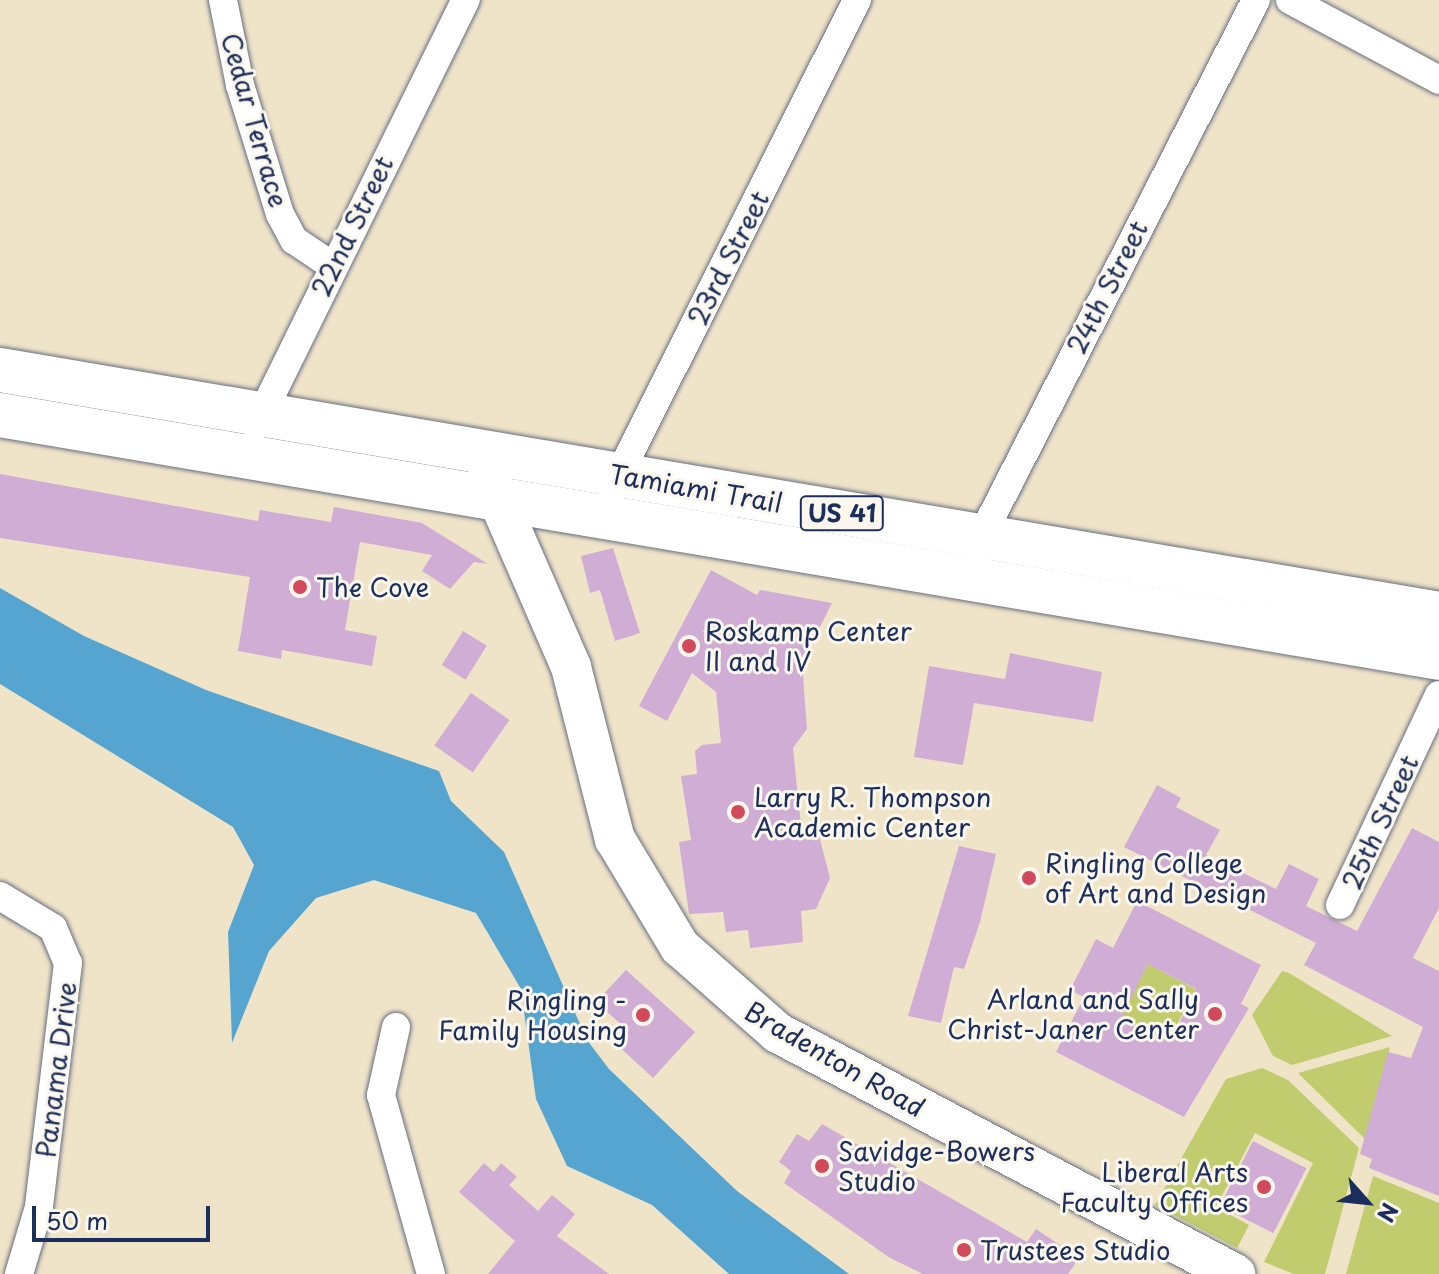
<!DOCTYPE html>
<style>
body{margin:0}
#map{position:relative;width:1439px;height:1274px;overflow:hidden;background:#f0e4c8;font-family:"Playpen Sans",sans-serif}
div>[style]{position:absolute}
.green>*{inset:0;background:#c0cc6e;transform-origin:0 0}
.water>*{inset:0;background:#56a5d0}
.building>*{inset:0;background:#d0add5;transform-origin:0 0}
.roads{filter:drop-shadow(0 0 2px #666e83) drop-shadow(0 0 2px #666e83)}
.street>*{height:28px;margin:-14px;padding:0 14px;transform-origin:14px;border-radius:14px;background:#fff}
.secondary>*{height:40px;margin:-20px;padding:0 20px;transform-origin:20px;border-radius:20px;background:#fff}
.primary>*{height:44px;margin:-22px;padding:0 22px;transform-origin:22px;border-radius:22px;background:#fff}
.dots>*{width:22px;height:22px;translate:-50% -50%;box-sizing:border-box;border:4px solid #fbf7ec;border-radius:50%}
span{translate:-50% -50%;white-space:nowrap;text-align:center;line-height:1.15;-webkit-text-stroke:6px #fbf7ec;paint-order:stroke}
.shield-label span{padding:2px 6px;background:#fbf7ec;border:2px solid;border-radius:6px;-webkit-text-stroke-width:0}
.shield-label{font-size:24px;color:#1b2f5e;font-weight:700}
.street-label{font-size:26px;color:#1b2f5e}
.poi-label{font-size:26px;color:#1b2f5e}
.left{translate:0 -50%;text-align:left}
.right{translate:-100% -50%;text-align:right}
.north{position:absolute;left:1327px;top:1162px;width:80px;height:80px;-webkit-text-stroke:6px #fbf7ec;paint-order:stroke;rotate:117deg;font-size:22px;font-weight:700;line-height:32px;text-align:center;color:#1b2f5e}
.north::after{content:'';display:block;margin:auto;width:28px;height:36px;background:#1b2f5e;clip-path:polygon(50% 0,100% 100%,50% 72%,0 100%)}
.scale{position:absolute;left:32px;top:1206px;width:178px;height:36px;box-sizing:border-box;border:4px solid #1b2f5e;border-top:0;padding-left:10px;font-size:24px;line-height:28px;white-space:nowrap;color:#1b2f5e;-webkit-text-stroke:6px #fbf7ec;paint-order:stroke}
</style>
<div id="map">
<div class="green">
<div style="left:1148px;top:964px;width:54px;height:61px;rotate:28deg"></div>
<div style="clip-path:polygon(1282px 971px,1289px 973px,1392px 1036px,1292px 1065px,1273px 1056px,1252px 1015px)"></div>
<div style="clip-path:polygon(1390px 1047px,1366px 1140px,1298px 1073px)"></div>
<div style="clip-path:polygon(1262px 1068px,1288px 1080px,1359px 1148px,1325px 1274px,1294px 1274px,1264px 1262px,1313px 1163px,1255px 1133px,1216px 1207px,1249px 1225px,1237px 1248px,1155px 1205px,1226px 1079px)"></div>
<div style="clip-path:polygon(1373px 1176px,1439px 1203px,1439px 1274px,1346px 1274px)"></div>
</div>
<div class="water">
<div style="clip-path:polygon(0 588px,84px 636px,206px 690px,439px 771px,451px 801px,504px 852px,587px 1040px,609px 1069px,737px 1191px,849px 1274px,729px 1274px,652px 1205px,567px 1166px,536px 1099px,521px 989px,476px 913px,374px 880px,316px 898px,269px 951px,232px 1043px,228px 932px,254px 865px,233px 827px,0 684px)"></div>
</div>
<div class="building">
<div style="clip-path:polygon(0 474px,258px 521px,260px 510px,331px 522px,334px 507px,422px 523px,488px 564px,474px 562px,450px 589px,422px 571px,432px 555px,360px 542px,345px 630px,377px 636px,372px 666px,282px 650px,281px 659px,238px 651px,250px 577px,0 538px)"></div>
<div style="clip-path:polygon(613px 548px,640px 633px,615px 641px,600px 590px,590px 593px,581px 556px)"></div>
<div style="clip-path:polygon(711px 570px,757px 595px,760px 590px,832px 603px,802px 663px,807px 729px,793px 748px,801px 826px,816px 824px,830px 878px,816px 909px,801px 911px,803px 942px,750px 948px,748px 930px,726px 932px,723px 912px,689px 914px,679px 842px,691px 840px,681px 776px,697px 774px,695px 751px,702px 745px,721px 743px,716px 692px,692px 673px,667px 721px,639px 706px)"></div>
<div style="left:463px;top:631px;width:28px;height:40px;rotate:32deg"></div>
<div style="clip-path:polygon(1010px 653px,1102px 672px,1093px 722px,974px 703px,963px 765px,914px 757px,929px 666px,1005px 679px)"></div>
<div style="left:471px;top:693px;width:47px;height:64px;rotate:35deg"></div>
<div style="clip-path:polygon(1157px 785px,1181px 798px,1176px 807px,1220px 830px,1206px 855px,1276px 889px,1289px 864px,1319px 879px,1306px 906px,1357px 931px,1412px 828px,1439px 842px,1439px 908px,1413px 958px,1439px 971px,1439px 1196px,1369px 1168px,1372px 1159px,1360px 1154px,1388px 1052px,1411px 1058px,1423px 1027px,1304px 965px,1316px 943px,1124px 847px)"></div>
<div style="clip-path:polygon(959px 846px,996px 854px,980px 922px,964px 969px,954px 967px,941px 1023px,908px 1016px)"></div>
<div style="clip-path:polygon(evenodd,1137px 901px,1261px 965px,1241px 1004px,1249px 1008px,1184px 1117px,1056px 1052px,1084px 997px,1070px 990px,1096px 939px,1113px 948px,1137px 901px,1148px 964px,1196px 989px,1170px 1042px,1121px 1019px,1148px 964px)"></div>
<div style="clip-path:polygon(626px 970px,695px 1032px,653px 1078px,613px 1041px,625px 1028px,596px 1002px)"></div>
<div style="clip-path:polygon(822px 1124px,1027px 1242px,1036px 1229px,1079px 1258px,1068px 1274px,923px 1274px,890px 1258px,784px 1183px,791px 1171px,779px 1162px,797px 1134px,809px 1141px)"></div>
<div style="left:1253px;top:1141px;width:60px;height:73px;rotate:27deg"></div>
<div style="clip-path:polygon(484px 1163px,494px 1172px,501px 1163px,517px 1177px,509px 1185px,538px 1211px,552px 1195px,575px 1214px,557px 1236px,609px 1274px,488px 1274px,515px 1241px,459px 1192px)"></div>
</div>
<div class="roads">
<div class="street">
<div style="left:223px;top:0;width:87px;rotate:78.7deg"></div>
<div style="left:240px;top:85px;width:135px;rotate:72.8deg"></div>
<div style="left:280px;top:214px;width:30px;rotate:62deg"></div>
<div style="left:294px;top:240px;width:45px;rotate:34deg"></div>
<div style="left:1290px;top:0;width:169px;rotate:28.2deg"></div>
<div style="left:256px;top:426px;width:475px;rotate:-63.8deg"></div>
<div style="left:612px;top:489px;width:547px;rotate:-63.39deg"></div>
<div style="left:976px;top:547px;width:614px;rotate:-62.89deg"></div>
<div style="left:0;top:896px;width:62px;rotate:31.1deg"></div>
<div style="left:53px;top:928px;width:38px;rotate:67deg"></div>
<div style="left:68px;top:963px;width:246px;rotate:96.8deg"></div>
<div style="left:39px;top:1207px;width:70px;rotate:106.6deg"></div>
<div style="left:1340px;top:905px;width:232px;rotate:-64.8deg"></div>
<div style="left:396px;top:1027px;width:70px;rotate:102.4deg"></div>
<div style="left:381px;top:1095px;width:186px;rotate:74.4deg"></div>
</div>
<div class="secondary">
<div style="left:488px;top:476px;width:208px;rotate:66.5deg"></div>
<div style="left:571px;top:667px;width:178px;rotate:75.7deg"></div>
<div style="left:615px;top:839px;width:126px;rotate:59deg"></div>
<div style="left:680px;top:947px;width:130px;rotate:41.3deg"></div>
<div style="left:778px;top:1033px;width:517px;rotate:27.81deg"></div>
</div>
<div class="primary">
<div style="left:0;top:370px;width:1460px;rotate:9.62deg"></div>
<div style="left:0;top:415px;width:1459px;rotate:9.58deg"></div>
</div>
</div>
<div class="dots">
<div style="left:300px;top:587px;background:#d1495b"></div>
<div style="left:689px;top:646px;background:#d1495b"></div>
<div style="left:738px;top:812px;background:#d1495b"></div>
<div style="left:1029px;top:878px;background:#d1495b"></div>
<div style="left:1215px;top:1014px;background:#d1495b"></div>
<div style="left:643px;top:1015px;background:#d1495b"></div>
<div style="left:822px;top:1166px;background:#d1495b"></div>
<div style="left:1264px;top:1187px;background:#d1495b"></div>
<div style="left:964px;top:1250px;background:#d1495b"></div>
</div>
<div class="shield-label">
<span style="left:842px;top:513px">US 41</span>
</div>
<div class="street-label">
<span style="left:255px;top:120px;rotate:74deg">Cedar Terrace</span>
<span style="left:352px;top:226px;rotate:-64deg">22nd Street</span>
<span style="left:728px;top:258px;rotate:-63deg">23rd Street</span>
<span style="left:1107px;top:287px;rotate:-63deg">24th Street</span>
<span style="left:696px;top:488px;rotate:10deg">Tamiami Trail</span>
<span style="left:1380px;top:822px;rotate:-65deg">25th Street</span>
<span style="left:835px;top:1059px;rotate:30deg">Bradenton Road</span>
<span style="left:56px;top:1070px;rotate:-83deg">Panama Drive</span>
</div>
<div class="poi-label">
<span class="left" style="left:316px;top:587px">The Cove</span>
<span class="left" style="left:705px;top:646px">Roskamp Center<br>II and IV</span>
<span class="left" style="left:754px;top:812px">Larry R. Thompson<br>Academic Center</span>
<span class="left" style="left:1045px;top:878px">Ringling College<br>of Art and Design</span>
<span class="right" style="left:1199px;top:1014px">Arland and Sally<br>Christ-Janer Center</span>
<span class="right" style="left:627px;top:1015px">Ringling -<br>Family Housing</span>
<span class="left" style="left:838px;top:1166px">Savidge-Bowers<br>Studio</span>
<span class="right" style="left:1248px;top:1187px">Liberal Arts<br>Faculty Offices</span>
<span class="left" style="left:980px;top:1250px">Trustees Studio</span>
</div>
<div class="north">N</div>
<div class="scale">50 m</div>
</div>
